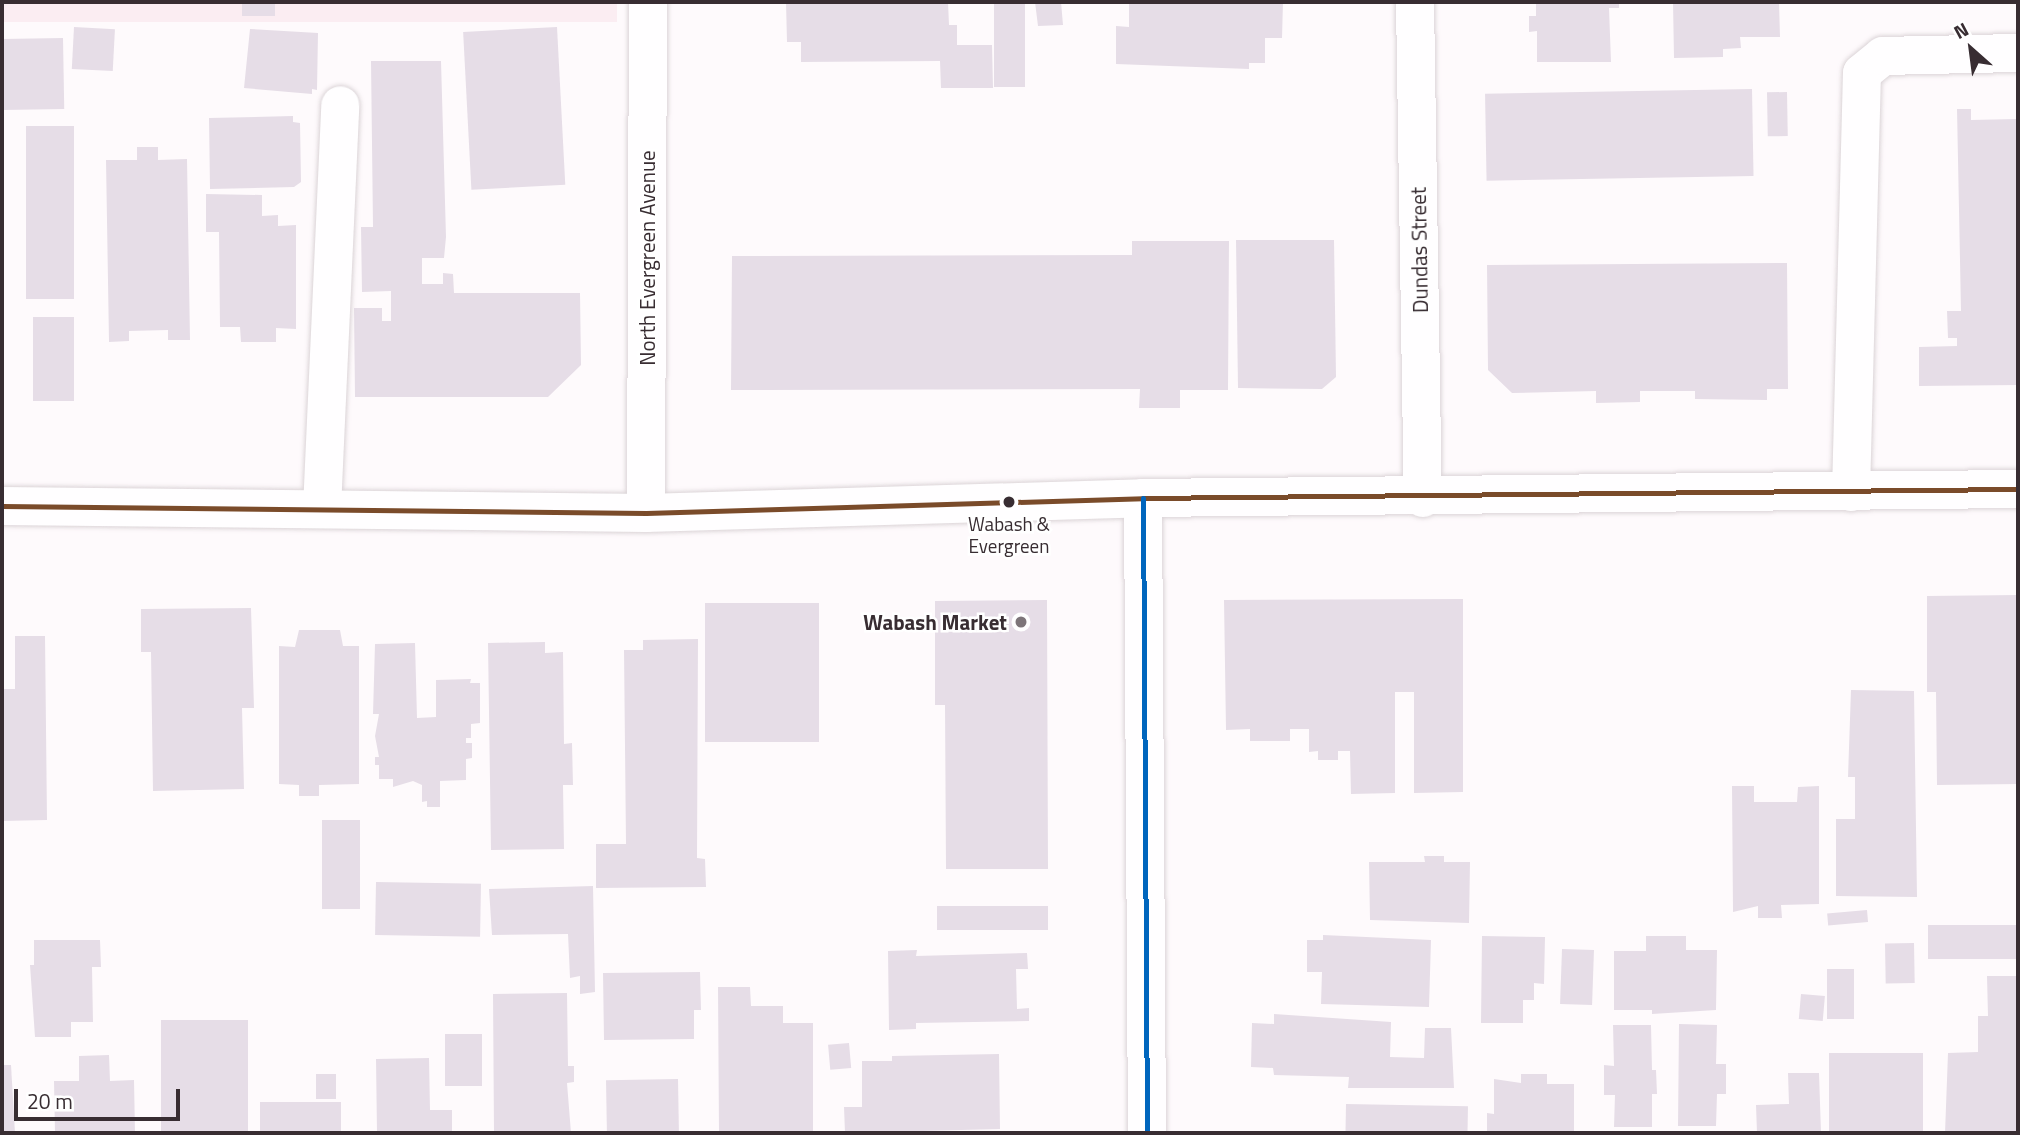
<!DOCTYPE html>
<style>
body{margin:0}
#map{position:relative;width:2020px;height:1135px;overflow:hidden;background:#fefafc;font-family:"Titillium Web",sans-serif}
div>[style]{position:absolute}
.built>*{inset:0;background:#fbedf2;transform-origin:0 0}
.building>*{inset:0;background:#e6dde7;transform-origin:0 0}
.roads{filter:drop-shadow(0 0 2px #dbd4d7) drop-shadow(0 0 2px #dbd4d7)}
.minor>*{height:38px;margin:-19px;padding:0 19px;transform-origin:19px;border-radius:19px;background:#fffeff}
.bus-1>*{height:5px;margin:-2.5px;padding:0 2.5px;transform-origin:2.5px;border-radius:2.5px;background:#7a4b2a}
.bus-2>*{height:5px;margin:-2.5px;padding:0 2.5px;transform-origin:2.5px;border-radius:2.5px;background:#0065bd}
.dots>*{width:19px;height:19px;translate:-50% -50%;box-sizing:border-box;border:4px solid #fff;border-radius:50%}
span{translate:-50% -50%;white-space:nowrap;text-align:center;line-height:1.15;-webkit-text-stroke:5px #fff;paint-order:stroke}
.bus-label{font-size:19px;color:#382d32}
.street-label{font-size:21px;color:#382d32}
.poi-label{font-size:21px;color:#382d32;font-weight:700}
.right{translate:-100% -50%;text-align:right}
.frame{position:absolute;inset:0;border:4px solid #382d32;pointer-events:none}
.north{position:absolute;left:1936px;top:14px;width:70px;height:70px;-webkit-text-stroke:5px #fff;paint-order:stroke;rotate:332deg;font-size:19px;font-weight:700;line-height:28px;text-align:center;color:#382d32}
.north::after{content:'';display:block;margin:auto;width:24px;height:32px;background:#382d32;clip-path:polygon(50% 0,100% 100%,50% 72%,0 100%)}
.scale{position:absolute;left:14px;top:1089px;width:166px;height:32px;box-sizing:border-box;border:4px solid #382d32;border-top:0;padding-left:9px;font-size:21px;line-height:24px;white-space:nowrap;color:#382d32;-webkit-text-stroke:5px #fff;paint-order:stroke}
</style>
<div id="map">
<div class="built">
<div style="left:2px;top:2px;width:615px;height:20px"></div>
</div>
<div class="building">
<div style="left:242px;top:2px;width:33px;height:14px"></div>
<div style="clip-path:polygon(786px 2px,948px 2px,949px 25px,957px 25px,957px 45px,992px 45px,993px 88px,941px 88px,940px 61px,801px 62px,801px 42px,787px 42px)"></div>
<div style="left:994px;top:2px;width:31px;height:85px"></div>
<div style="clip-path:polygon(1035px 2px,1061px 2px,1063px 25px,1038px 26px)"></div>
<div style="clip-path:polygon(1129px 2px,1283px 2px,1282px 38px,1265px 38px,1265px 63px,1249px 63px,1249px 69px,1116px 64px,1116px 26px,1129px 27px)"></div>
<div style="clip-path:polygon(1536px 2px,1619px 2px,1619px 8px,1609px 8px,1611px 62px,1537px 62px,1537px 31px,1529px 32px,1529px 16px,1536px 16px)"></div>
<div style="clip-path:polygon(1673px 2px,1779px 2px,1780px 37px,1740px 37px,1741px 48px,1723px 49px,1723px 57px,1674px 58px)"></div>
<div style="left:74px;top:27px;width:41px;height:42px;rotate:3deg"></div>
<div style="left:557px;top:27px;width:158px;height:94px;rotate:87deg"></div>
<div style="clip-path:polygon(250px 29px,318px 33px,317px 90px,312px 89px,312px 94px,244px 88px)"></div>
<div style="left:63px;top:38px;width:71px;height:61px;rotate:89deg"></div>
<div style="clip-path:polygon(371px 61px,441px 61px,446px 237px,444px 258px,422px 258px,422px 284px,443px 284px,443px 273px,453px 274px,454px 293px,580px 293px,581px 365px,548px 397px,355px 397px,354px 308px,382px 308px,382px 321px,391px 321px,391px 291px,362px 292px,361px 227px,373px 227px)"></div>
<div style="left:1752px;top:89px;width:87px;height:267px;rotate:89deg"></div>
<div style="left:1787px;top:92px;width:44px;height:20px;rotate:89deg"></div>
<div style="clip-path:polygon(1957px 109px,1971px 109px,1971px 120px,2016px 119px,2018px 111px,2018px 385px,1919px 386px,1919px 347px,1957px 346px,1957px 338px,1948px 338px,1947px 311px,1961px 311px)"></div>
<div style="clip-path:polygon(293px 116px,293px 122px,300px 123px,301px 182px,294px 187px,210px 189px,209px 118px)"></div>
<div style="left:74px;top:126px;width:173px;height:48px;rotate:90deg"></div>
<div style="clip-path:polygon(137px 147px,158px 147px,158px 160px,187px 159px,190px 340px,168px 340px,168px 330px,129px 331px,129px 341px,109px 342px,106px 160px,137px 160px)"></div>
<div style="clip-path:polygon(206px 194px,262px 195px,262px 216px,278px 215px,278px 226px,296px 225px,296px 329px,276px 328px,276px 342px,241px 342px,240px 327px,220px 327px,219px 232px,206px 232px)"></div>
<div style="clip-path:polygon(1236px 240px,1334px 240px,1336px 377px,1322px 389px,1238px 388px)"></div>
<div style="clip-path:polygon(1132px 241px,1229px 241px,1228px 390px,1180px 390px,1180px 408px,1139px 408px,1140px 389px,731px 390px,732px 256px,1132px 255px)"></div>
<div style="clip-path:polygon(1787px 263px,1788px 389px,1767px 389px,1767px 400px,1695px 399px,1695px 391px,1640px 391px,1640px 402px,1596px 403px,1596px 391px,1512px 393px,1488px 370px,1487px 265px)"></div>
<div style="left:33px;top:317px;width:41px;height:84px"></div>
<div style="clip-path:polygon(2017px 595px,2018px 784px,1937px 785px,1936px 692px,1927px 692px,1927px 596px)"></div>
<div style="clip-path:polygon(1463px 599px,1463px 792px,1414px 793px,1414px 692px,1395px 692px,1395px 793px,1351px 794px,1350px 751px,1338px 751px,1338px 760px,1318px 760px,1318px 751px,1309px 752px,1309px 729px,1290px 729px,1290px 741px,1250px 741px,1250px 729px,1226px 730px,1224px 600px)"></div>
<div style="clip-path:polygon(1047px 600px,1048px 869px,946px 869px,945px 705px,935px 705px,935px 601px)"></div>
<div style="left:819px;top:603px;width:139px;height:114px;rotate:90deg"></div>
<div style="clip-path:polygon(251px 608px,254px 708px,242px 708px,244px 789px,153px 791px,151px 652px,141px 652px,141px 609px)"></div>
<div style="clip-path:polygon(299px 630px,340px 630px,343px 646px,359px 646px,359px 784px,319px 785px,319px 796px,299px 796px,299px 785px,279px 784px,279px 646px,295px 647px)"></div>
<div style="clip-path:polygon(15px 636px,45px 636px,47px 820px,2px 821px,2px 689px,15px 689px)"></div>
<div style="clip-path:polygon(698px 639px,697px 858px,705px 859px,706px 887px,596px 888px,596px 844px,626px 844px,624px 650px,643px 650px,643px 640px)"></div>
<div style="clip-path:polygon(545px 642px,545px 653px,563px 652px,564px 744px,572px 743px,573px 785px,563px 785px,564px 849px,491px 850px,488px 643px)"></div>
<div style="clip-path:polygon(415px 643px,417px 718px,436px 717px,436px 680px,471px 679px,470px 683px,480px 683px,480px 723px,471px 724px,471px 738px,466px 738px,466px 743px,472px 743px,472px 758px,466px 759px,466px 780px,440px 781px,440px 807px,427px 807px,427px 801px,422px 802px,422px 785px,413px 781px,393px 787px,393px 779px,379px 779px,379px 765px,375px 765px,375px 757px,379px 757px,375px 736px,379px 714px,373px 714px,375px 644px)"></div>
<div style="clip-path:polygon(1851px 690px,1914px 691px,1917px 897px,1836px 896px,1836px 819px,1855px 819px,1855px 777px,1848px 777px)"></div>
<div style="clip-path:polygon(1732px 786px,1754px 786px,1754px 802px,1797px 802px,1798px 787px,1819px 786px,1819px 904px,1781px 905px,1782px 918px,1758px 918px,1758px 906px,1733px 912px)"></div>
<div style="left:322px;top:820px;width:38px;height:89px"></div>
<div style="clip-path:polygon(1424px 856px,1444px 856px,1444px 862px,1470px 862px,1469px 923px,1370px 920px,1369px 862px,1425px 862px)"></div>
<div style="left:376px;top:882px;width:105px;height:53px;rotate:1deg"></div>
<div style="clip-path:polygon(593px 886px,595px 992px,580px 994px,580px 976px,570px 978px,568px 934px,492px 935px,489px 889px)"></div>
<div style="left:1048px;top:906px;width:24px;height:111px;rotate:90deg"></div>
<div style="left:1867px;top:910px;width:12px;height:40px;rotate:85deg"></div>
<div style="left:2018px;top:925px;width:34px;height:90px;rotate:90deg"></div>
<div style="clip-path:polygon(1323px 935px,1431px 940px,1429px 1007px,1321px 1004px,1322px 972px,1307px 972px,1307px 940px,1323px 940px)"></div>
<div style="clip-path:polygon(1482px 936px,1545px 937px,1544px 984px,1534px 983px,1534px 1000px,1523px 1000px,1523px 1023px,1481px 1023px)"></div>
<div style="clip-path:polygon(1646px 936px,1686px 936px,1686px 950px,1717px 950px,1716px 1010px,1652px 1014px,1652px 1010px,1614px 1010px,1614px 951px,1646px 951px)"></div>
<div style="clip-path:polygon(34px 940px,100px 940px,101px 967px,92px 967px,93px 1022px,71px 1022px,71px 1037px,35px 1037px,30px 965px,34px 965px)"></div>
<div style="left:1914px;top:943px;width:40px;height:29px;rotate:89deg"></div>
<div style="left:1562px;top:949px;width:32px;height:55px;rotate:2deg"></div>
<div style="clip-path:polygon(917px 950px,916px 956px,1027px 953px,1028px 969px,1016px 969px,1017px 1009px,1029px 1008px,1029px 1021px,916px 1023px,916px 1029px,889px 1030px,888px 951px)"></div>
<div style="left:1827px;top:969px;width:27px;height:50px"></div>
<div style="clip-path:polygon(700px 972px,701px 1010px,694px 1010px,694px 1039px,604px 1040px,603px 973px)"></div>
<div style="clip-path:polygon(1987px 976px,2018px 976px,2018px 1133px,1945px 1133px,1948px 1053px,1978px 1052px,1978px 1016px,1988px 1016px)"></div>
<div style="clip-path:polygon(718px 987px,750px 987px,751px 1006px,783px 1006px,783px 1023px,813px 1023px,813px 1133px,719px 1133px)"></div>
<div style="clip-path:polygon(567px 993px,568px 1066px,574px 1066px,574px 1082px,567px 1083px,571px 1133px,494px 1133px,493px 994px)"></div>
<div style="left:1801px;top:994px;width:24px;height:25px;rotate:5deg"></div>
<div style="clip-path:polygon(1274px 1014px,1391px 1022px,1390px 1057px,1424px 1058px,1425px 1028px,1451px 1028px,1454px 1088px,1348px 1088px,1349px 1077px,1274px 1075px,1273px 1068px,1251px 1067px,1252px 1023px,1274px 1024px)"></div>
<div style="left:161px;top:1020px;width:87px;height:113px"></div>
<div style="clip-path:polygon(1679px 1024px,1717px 1025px,1716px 1064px,1726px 1064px,1726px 1094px,1717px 1094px,1716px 1126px,1678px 1126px)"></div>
<div style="clip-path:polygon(1613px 1025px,1651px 1025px,1652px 1070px,1656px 1070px,1657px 1094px,1652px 1094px,1652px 1127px,1614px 1127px,1615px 1095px,1604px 1095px,1604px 1065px,1614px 1066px)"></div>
<div style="left:482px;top:1034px;width:52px;height:37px;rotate:90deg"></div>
<div style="left:849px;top:1043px;width:25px;height:21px;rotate:85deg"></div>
<div style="left:1923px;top:1053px;width:80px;height:94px;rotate:90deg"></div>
<div style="clip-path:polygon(999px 1054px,1000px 1129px,845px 1133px,844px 1107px,862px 1107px,862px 1061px,892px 1061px,892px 1056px)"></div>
<div style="clip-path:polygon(109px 1055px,110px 1081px,134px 1080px,135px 1133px,55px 1133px,54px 1081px,79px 1081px,79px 1056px)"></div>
<div style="clip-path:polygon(429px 1058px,430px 1110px,452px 1110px,452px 1133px,377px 1133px,376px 1059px)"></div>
<div style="clip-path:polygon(2px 1065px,11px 1065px,15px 1133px,2px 1133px)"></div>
<div style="clip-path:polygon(1788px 1073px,1819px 1073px,1821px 1133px,1757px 1133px,1756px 1105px,1789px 1104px)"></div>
<div style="left:316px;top:1074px;width:20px;height:25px"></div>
<div style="clip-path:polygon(1521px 1074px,1547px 1074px,1547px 1084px,1574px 1084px,1574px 1133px,1487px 1133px,1487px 1113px,1494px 1114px,1494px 1079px,1521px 1083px)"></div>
<div style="left:678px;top:1079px;width:54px;height:72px;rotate:89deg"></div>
<div style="left:260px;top:1102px;width:81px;height:31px"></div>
<div style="left:1346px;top:1104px;width:122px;height:29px;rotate:1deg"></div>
</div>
<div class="roads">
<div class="minor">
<div style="left:1415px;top:2px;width:496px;rotate:89.1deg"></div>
<div style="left:1851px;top:492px;width:419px;rotate:-88.5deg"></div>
<div style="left:1862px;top:73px;width:27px;rotate:-39deg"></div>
<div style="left:1883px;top:56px;width:135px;rotate:-1.3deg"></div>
<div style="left:1143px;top:498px;width:635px;rotate:89.64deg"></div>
<div style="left:2px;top:506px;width:644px;rotate:0.62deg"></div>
<div style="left:646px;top:513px;width:497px;rotate:-1.7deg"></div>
<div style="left:1143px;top:498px;width:875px;rotate:-0.59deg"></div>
<div style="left:322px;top:509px;width:404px;rotate:-87.4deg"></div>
<div style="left:646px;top:513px;width:511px;rotate:-89.78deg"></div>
</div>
</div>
<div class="bus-1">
<div style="left:2px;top:506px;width:644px;rotate:0.62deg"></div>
<div style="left:646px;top:513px;width:497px;rotate:-1.7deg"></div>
<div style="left:1143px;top:498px;width:875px;rotate:-0.59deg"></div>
</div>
<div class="bus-2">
<div style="left:1143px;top:498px;width:635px;rotate:89.64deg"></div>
</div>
<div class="dots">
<div style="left:1009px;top:502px;background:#382d32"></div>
<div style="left:1021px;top:622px;background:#7d7579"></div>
</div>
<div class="bus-label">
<span style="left:1009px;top:535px">Wabash &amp;<br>Evergreen</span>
</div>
<div class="street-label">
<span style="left:1419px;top:250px;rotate:-91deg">Dundas Street</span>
<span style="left:647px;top:258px;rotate:-90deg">North Evergreen Avenue</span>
</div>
<div class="poi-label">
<span class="right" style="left:1007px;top:622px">Wabash Market</span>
</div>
<div class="frame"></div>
<div class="north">N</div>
<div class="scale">20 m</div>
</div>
